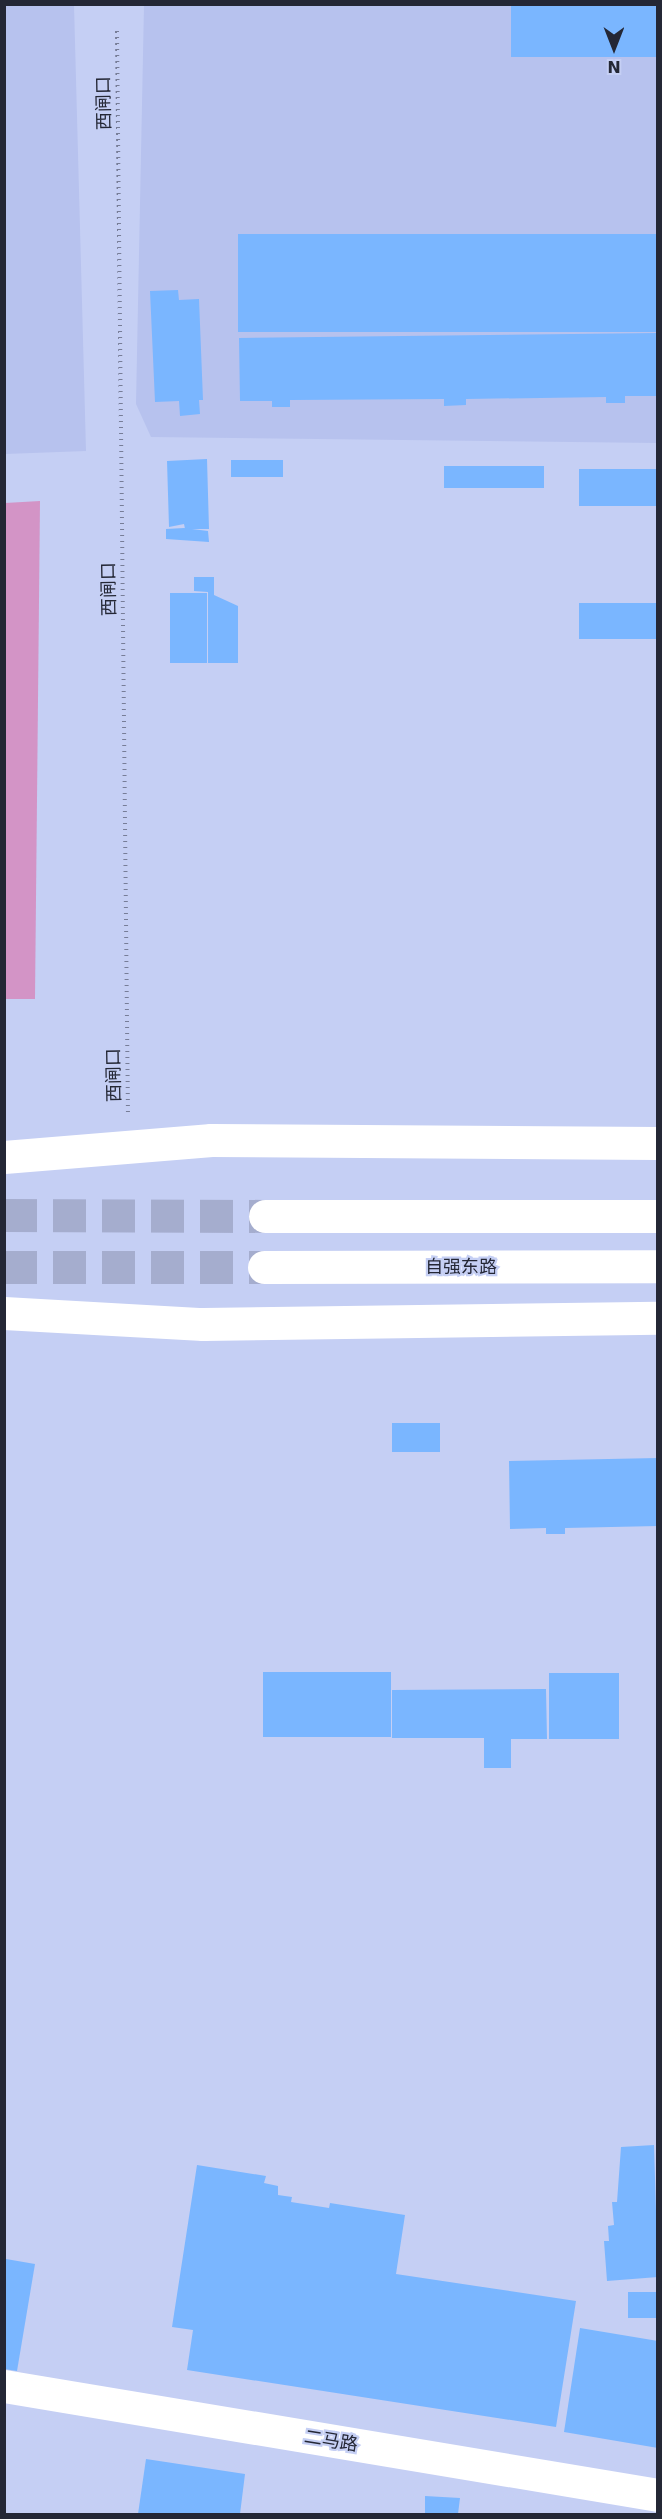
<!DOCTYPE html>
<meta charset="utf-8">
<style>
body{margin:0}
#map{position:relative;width:662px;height:2519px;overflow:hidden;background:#c5cff4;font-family:"DejaVu Sans","Noto Sans SC",sans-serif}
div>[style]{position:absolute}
.built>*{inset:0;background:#b7c2ee}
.green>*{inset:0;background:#d394c6}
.building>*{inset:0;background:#7ab6ff;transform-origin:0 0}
.secondary-tunnel>*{height:33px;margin-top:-16.5px;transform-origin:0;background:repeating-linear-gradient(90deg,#a5adce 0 33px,transparent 0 49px)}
.path>*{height:4px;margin-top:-2px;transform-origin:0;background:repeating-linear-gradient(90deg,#777d97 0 1.5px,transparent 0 6px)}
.street>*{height:33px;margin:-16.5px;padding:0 16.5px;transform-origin:16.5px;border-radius:16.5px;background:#fff}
.secondary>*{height:33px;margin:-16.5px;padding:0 16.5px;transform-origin:16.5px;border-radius:16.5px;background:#fff}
span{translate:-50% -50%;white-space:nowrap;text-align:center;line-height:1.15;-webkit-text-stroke:4.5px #c5cff4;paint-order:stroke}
.street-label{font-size:18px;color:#242735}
.frame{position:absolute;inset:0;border:6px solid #242735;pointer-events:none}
.north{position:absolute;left:584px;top:18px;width:60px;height:60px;-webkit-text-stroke:4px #c5cff4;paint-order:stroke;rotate:180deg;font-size:16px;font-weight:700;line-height:24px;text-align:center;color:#242735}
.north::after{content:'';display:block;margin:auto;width:21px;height:27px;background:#242735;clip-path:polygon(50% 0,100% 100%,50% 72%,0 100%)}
</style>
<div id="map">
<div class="built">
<div style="clip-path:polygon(4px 5px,74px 5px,86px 451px,5px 454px)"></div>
<div style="clip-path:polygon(144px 5px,657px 5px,657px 443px,151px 437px,136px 404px)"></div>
</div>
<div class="green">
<div style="clip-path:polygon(40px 501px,35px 999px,5px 999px,5px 503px)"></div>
</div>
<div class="building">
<div style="left:511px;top:4px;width:147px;height:53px"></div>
<div style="left:658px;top:234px;width:98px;height:420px;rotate:90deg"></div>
<div style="clip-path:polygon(178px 290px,179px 300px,199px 299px,203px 400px,199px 400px,200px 414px,180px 416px,179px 401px,155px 402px,150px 291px)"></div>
<div style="clip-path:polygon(658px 333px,658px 396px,625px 396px,625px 403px,606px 403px,606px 397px,466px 399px,466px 405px,444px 406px,444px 399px,290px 400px,290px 407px,272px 407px,272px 401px,240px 401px,239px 338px)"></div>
<div style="clip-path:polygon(207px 459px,209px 529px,185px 529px,184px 524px,169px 527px,167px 461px)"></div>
<div style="left:231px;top:460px;width:52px;height:17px"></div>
<div style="left:444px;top:466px;width:100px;height:22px"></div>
<div style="left:579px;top:469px;width:79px;height:37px"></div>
<div style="clip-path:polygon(184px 528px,208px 531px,209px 542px,166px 539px,166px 529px)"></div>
<div style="clip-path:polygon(194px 577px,214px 577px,214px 595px,238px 606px,238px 663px,208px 663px,208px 592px,194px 591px)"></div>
<div style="left:170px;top:593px;width:37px;height:70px"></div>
<div style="left:579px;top:603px;width:79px;height:36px"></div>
<div style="left:392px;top:1423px;width:48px;height:29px"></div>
<div style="clip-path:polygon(658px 1458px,658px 1526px,565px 1528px,565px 1534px,546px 1534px,546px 1528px,510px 1529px,509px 1461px)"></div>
<div style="left:263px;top:1672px;width:128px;height:65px"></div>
<div style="left:549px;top:1673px;width:70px;height:66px"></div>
<div style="clip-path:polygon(546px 1689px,547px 1739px,511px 1739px,511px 1768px,484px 1768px,484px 1738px,392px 1738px,392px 1690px)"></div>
<div style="clip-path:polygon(654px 2145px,658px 2277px,607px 2281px,604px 2241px,609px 2241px,608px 2226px,614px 2225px,612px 2202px,617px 2202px,621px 2147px)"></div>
<div style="clip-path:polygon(197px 2165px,266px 2176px,264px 2183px,278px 2186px,278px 2195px,292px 2197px,291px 2202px,329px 2208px,330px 2203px,405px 2215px,396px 2274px,576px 2301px,556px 2427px,187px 2370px,193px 2330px,172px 2327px)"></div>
<div style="clip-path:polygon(6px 2259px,35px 2264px,17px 2371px,4px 2369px)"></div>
<div style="left:628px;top:2292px;width:30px;height:26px"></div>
<div style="clip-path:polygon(580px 2328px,658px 2341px,658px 2448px,564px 2432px)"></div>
<div style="clip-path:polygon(146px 2459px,245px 2474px,240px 2514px,138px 2514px)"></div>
<div style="clip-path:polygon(425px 2496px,460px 2498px,458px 2514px,425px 2514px)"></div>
</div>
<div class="secondary-tunnel">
<div style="left:4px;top:1215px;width:261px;rotate:0.2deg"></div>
<div style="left:4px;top:1267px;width:260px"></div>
</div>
<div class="path">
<div style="left:117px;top:31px;width:1082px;rotate:89.42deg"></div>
</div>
<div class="street">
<div style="left:4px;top:2386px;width:663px;rotate:9.46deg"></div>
</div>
<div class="secondary">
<div style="left:4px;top:1157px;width:208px;rotate:-4.7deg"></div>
<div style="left:211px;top:1140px;width:447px;rotate:0.4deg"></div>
<div style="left:265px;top:1216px;width:393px"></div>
<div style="left:264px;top:1267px;width:394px;rotate:-0.1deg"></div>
<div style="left:4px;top:1313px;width:199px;rotate:3.2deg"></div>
<div style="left:203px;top:1324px;width:455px;rotate:-0.8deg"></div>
</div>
<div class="street-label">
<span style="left:104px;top:103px;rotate:-91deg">西闸口</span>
<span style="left:109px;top:589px;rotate:-91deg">西闸口</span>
<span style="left:114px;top:1075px;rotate:-91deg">西闸口</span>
<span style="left:461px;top:1267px">自强东路</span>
<span style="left:331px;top:2441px;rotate:9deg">二马路</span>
</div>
<div class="frame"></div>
<div class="north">N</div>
</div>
